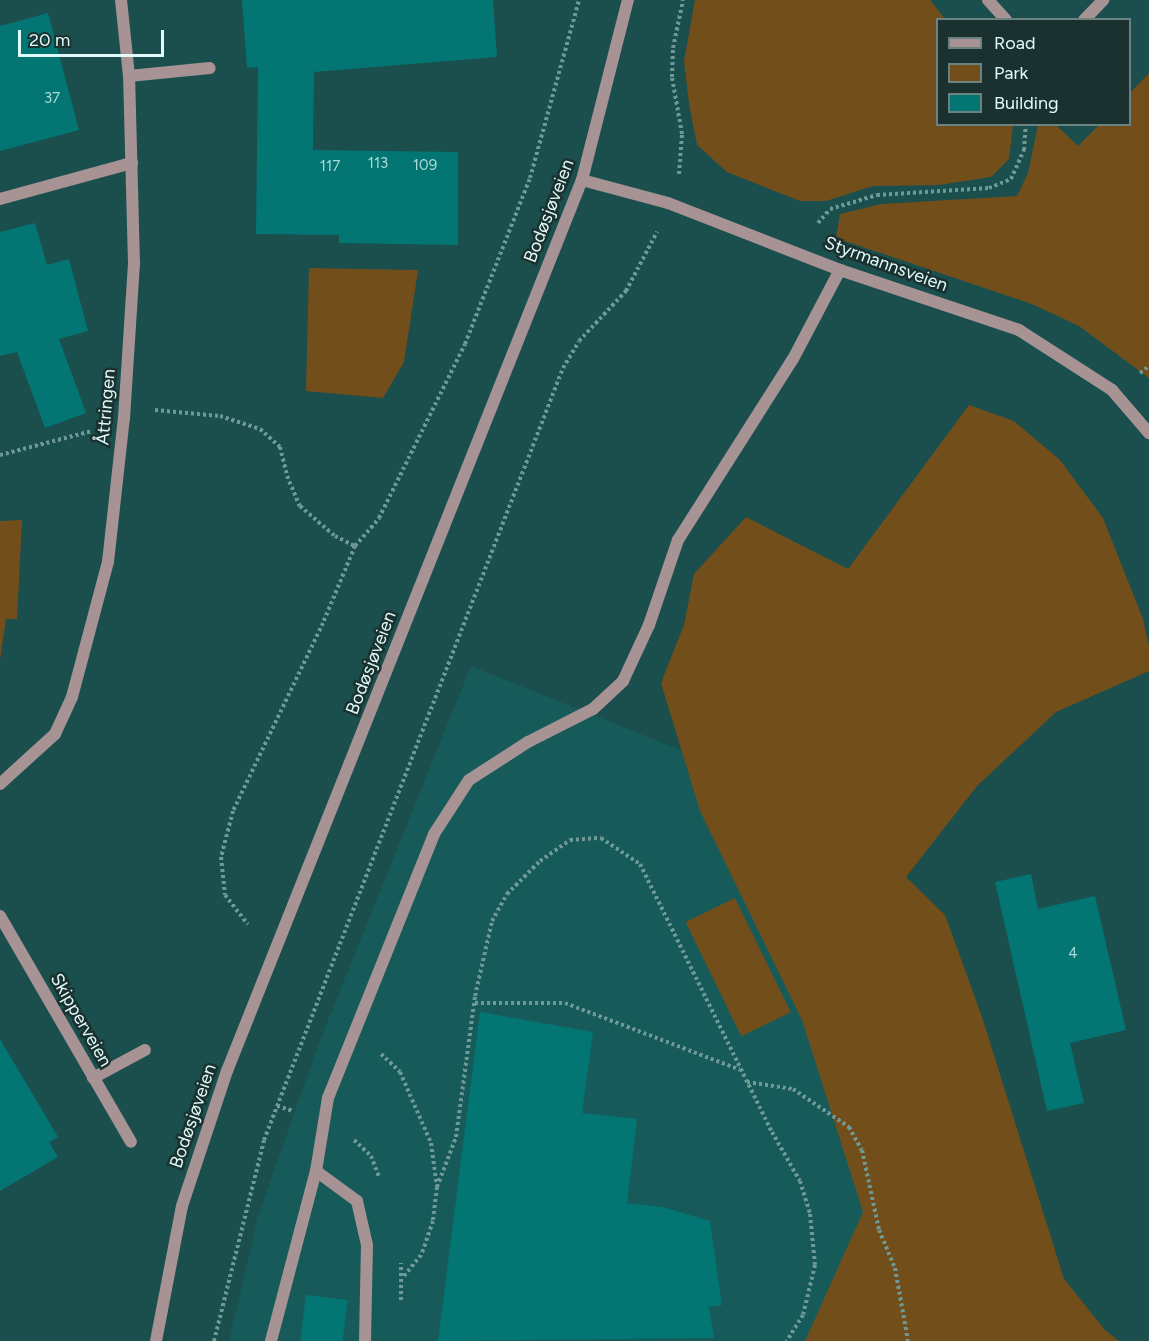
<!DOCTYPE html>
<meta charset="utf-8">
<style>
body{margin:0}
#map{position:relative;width:1149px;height:1341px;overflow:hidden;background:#1a4f4e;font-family:Figtree,sans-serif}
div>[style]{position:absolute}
.built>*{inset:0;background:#165b59}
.green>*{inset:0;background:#724e1b;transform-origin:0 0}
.building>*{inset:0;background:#037573;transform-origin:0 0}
.path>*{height:4px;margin-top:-2px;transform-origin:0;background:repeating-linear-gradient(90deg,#6f9997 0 3px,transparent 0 6px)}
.service>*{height:12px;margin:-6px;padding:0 6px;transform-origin:6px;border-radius:6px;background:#a79294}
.minor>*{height:12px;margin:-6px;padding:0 6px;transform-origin:6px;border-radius:6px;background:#a79294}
.tertiary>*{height:12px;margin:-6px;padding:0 6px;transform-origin:6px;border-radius:6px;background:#a79294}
span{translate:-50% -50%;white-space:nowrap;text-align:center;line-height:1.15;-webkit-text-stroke:5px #1b3130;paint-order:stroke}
.number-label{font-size:15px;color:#a9dad8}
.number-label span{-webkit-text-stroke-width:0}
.street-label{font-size:18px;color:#e0fbf9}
.legend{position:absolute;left:936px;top:18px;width:195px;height:108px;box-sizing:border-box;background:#1b3130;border:2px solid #6a8280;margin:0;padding:8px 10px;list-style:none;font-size:18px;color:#e0fbf9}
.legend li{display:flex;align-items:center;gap:12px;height:30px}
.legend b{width:30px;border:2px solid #6a8280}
.scale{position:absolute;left:18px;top:30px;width:146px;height:27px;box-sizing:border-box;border:3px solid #e0fbf9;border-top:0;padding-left:8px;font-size:18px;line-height:21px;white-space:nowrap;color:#e0fbf9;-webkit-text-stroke:4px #1b3130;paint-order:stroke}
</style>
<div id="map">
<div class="built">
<div style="clip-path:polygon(471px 666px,822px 807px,913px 1341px,229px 1341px,258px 1216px,322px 1035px)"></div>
</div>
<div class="green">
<div style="clip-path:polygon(695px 0,930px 0,945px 19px,938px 20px,938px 124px,1013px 125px,1009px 159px,991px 177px,939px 185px,873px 186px,826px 201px,800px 201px,727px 172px,697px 145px,689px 104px,684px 61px)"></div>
<div style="clip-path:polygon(1149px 73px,1149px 378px,1079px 326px,1032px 304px,836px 238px,840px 214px,881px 204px,1017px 196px,1028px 173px,1038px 125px,1056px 125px,1078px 146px,1099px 125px,1130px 124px,1130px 93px)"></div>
<div style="clip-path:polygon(309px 268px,418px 270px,404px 362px,383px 398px,306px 391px)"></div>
<div style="clip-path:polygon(969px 405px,1014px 421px,1060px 460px,1103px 518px,1143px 619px,1149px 646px,1149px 671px,1056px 712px,977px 786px,906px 877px,945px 915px,982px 1017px,1064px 1279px,1105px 1330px,1119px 1341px,805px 1341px,863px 1212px,802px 1020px,700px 811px,661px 683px,684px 625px,694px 574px,746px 517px,848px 569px)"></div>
<div style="clip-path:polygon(22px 520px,17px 619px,6px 619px,0 660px,0 521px)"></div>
<div style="left:735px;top:898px;width:127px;height:55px;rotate:64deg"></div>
</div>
<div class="building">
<div style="clip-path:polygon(242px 0,493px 0,497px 57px,314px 72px,313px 150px,458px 152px,458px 245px,339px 243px,339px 235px,256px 234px,258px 67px,247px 68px)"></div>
<div style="clip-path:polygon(48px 13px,79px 130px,0 151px,0 26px)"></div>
<div style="clip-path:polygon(35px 223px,47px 265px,69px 259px,88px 331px,59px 339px,86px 413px,45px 428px,17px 352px,0 356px,0 232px)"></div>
<div style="clip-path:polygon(1031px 874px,1038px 909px,1095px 896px,1126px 1030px,1070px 1043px,1084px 1103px,1047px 1111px,995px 882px)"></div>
<div style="clip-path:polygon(480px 1012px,593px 1032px,582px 1113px,637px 1119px,627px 1203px,663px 1207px,710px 1221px,722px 1305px,709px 1307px,714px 1338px,438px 1341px)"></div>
<div style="clip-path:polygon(0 1039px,58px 1137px,49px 1142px,58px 1157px,0 1191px)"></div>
<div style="left:306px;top:1295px;width:42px;height:46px;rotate:7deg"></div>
</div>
<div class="path">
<div style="left:679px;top:174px;width:40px;rotate:-85.7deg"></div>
<div style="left:682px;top:134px;width:58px;rotate:-100deg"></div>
<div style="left:672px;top:77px;width:29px;rotate:-88deg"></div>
<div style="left:673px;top:48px;width:49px;rotate:-78.2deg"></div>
<div style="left:818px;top:223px;width:18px;rotate:-49deg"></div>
<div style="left:830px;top:209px;width:49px;rotate:-16.6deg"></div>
<div style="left:877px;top:195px;width:112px;rotate:-3.6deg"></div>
<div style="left:989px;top:188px;width:24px;rotate:-22deg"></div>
<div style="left:1011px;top:179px;width:32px;rotate:-66deg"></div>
<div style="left:1024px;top:150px;width:26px;rotate:-86deg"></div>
<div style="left:1140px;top:373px;width:11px;rotate:-38deg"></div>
<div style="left:155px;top:410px;width:65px;rotate:5.3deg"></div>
<div style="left:220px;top:416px;width:42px;rotate:18deg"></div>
<div style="left:260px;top:429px;width:27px;rotate:42deg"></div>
<div style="left:280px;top:447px;width:30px;rotate:76deg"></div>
<div style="left:287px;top:476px;width:33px;rotate:67deg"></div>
<div style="left:300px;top:506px;width:46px;rotate:40.6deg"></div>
<div style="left:335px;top:536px;width:22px;rotate:27deg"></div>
<div style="left:355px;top:546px;width:83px;rotate:112.6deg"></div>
<div style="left:323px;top:623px;width:208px;rotate:115.6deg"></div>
<div style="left:233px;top:811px;width:48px;rotate:104.6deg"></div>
<div style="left:221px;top:857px;width:38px;rotate:84deg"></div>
<div style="left:225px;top:895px;width:37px;rotate:52deg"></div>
<div style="left:0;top:455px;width:95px;rotate:-14.6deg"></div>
<div style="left:355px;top:546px;width:37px;rotate:-49deg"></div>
<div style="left:379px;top:518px;width:194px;rotate:-63.7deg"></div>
<div style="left:465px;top:344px;width:178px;rotate:-68.6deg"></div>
<div style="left:530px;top:178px;width:185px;rotate:-74.6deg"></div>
<div style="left:475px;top:1003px;width:90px"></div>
<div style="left:565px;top:1003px;width:187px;rotate:20.9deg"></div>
<div style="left:381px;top:1054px;width:26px;rotate:43deg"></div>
<div style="left:400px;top:1072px;width:77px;rotate:66.4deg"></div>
<div style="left:431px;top:1143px;width:44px;rotate:82.2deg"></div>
<div style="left:437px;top:1187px;width:34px;rotate:97deg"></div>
<div style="left:433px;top:1221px;width:36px;rotate:109deg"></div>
<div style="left:421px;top:1255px;width:28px;rotate:129deg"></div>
<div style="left:747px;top:1082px;width:47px;rotate:8.7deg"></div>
<div style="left:793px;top:1089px;width:68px;rotate:34.2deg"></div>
<div style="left:849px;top:1127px;width:26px;rotate:61deg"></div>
<div style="left:862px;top:1150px;width:82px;rotate:78deg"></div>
<div style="left:879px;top:1230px;width:41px;rotate:67.2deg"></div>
<div style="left:895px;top:1268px;width:74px;rotate:79.9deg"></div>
<div style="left:277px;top:1106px;width:17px;rotate:17deg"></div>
<div style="left:354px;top:1140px;width:23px;rotate:43deg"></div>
<div style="left:371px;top:1156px;width:22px;rotate:69deg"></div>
<div style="left:437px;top:1187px;width:53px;rotate:-69.2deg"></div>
<div style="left:456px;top:1137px;width:142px;rotate:-82.3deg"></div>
<div style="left:475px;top:996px;width:77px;rotate:-77.2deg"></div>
<div style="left:492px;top:921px;width:31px;rotate:-61deg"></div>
<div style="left:507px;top:894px;width:47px;rotate:-45deg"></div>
<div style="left:540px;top:861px;width:37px;rotate:-35deg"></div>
<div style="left:570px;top:840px;width:31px;rotate:-4deg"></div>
<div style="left:601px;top:838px;width:47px;rotate:33.7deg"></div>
<div style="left:640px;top:864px;width:299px;rotate:63.8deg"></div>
<div style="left:772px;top:1132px;width:56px;rotate:60.3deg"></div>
<div style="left:800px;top:1181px;width:34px;rotate:73deg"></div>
<div style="left:810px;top:1214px;width:51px;rotate:84.4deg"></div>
<div style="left:815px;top:1265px;width:51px;rotate:103.5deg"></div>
<div style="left:803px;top:1315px;width:31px;rotate:122deg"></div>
<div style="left:401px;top:1300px;width:37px;rotate:-90deg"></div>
<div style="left:214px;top:1341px;width:207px;rotate:-76deg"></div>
<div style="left:264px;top:1140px;width:828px;rotate:-68.83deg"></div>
<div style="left:563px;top:368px;width:31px;rotate:-59deg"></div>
<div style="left:579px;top:341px;width:69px;rotate:-46.8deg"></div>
<div style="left:626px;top:291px;width:67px;rotate:-62.3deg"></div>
</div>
<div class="service">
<div style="left:988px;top:0;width:27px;rotate:48deg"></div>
<div style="left:1084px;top:20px;width:28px;rotate:-46deg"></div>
<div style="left:129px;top:76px;width:81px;rotate:-5.6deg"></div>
<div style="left:93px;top:1078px;width:59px;rotate:-28.3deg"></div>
<div style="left:316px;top:1171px;width:51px;rotate:36.2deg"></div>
<div style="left:357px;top:1201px;width:45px;rotate:77.2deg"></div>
<div style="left:367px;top:1245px;width:96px;rotate:91.2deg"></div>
<div style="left:271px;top:1341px;width:176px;rotate:-75.2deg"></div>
<div style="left:316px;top:1171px;width:74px;rotate:-80.7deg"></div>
<div style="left:328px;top:1098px;width:284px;rotate:-68.1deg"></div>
<div style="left:434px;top:834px;width:64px;rotate:-57.1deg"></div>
<div style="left:469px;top:780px;width:70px;rotate:-32.8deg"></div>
<div style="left:528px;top:742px;width:73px;rotate:-26.9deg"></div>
<div style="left:593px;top:709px;width:41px;rotate:-43deg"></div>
<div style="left:623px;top:681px;width:62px;rotate:-65.1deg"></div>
<div style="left:649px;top:625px;width:90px;rotate:-71.2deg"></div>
<div style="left:678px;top:540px;width:214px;rotate:-57.6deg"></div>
<div style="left:793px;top:359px;width:101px;rotate:-62.2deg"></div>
</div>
<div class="minor">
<div style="left:582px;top:180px;width:89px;rotate:15deg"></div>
<div style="left:668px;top:203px;width:185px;rotate:21.3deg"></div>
<div style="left:840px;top:270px;width:189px;rotate:18.5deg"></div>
<div style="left:1019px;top:330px;width:111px;rotate:32.8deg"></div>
<div style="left:1112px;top:390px;width:57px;rotate:49.3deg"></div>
<div style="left:0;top:199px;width:137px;rotate:-15.3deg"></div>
<div style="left:0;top:784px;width:74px;rotate:-42.3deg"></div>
<div style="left:55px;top:734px;width:41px;rotate:-65.3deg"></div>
<div style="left:72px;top:697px;width:140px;rotate:-75.1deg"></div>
<div style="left:108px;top:562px;width:145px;rotate:-83.7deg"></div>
<div style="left:124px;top:418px;width:154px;rotate:-86.3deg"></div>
<div style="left:134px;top:264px;width:188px;rotate:-91.5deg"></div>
<div style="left:129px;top:76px;width:76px;rotate:-96deg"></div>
<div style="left:0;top:916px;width:261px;rotate:59.9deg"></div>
</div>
<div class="tertiary">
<div style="left:156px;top:1341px;width:137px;rotate:-79.1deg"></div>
<div style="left:182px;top:1206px;width:142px;rotate:-71.6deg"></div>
<div style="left:227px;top:1071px;width:959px;rotate:-68.28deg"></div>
<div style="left:582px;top:180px;width:186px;rotate:-75.7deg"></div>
</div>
<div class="number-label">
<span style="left:52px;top:99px">37</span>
<span style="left:378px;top:164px">113</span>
<span style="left:425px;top:166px">109</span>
<span style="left:330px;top:167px">117</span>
<span style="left:1073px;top:954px">4</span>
</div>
<div class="street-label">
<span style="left:549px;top:211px;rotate:-69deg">Bodøsjøveien</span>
<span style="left:886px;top:264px;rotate:20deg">Styrmannsveien</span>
<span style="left:106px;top:407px;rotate:-85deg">Åttringen</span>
<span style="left:371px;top:663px;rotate:-69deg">Bodøsjøveien</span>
<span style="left:81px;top:1020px;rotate:60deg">Skipperveien</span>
<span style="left:193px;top:1116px;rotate:-71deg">Bodøsjøveien</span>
</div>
<ul class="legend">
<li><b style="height:8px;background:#a79294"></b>Road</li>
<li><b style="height:16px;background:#724e1b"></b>Park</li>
<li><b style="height:16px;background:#037573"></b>Building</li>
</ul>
<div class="scale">20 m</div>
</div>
